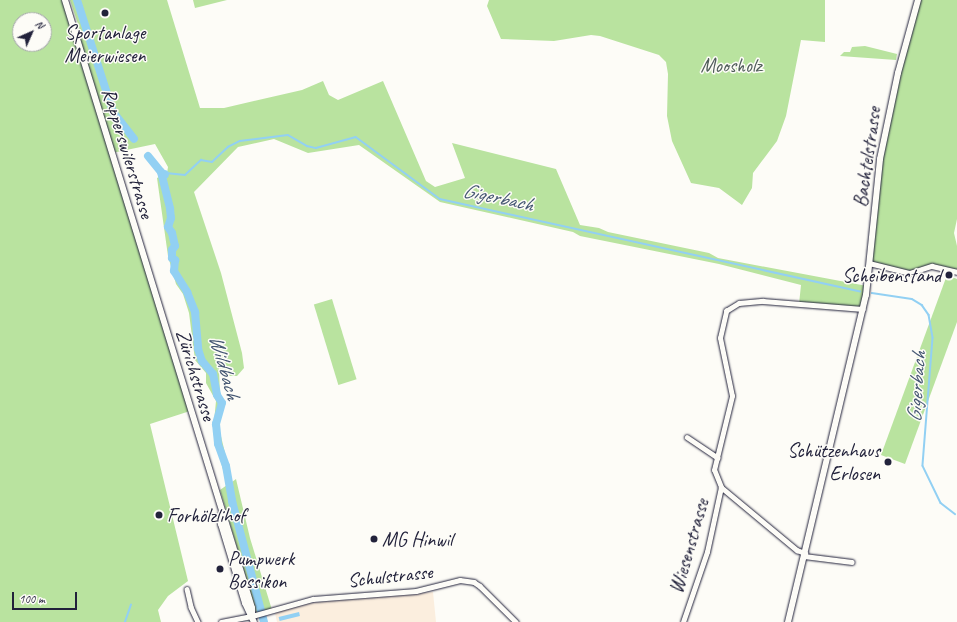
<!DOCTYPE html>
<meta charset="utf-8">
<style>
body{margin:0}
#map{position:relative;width:957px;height:622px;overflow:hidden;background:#fdfcf7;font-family:Caveat,sans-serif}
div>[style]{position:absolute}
.built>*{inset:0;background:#fbeede}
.green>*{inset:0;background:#b9e39f;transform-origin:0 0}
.water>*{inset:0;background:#92d0f3;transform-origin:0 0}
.round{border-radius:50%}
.stream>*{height:1.5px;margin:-0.75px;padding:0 0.75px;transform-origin:0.75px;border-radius:0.75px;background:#92d0f3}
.river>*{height:8px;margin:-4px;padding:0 4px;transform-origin:4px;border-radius:4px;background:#92d0f3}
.roads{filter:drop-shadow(0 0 1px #22223b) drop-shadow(0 0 1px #22223b)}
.street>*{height:4.5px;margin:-2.25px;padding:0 2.25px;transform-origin:2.25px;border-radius:2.25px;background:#fdfcf7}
.secondary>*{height:6px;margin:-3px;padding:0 3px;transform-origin:3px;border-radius:3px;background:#fdfcf7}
.dots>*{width:11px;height:11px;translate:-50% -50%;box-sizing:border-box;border:2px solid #fdfcf7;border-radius:50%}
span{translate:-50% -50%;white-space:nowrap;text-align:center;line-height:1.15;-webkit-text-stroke:3px #fdfcf7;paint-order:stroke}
.poi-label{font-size:20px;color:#22223b}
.right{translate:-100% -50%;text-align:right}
.left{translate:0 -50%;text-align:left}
.park-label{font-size:20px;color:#4f5c59}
.street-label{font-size:20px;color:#22223b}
.water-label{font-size:21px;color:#445672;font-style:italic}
.north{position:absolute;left:12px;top:12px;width:40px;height:40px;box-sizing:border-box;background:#fdfcf7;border:1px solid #a5a5ac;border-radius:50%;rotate:45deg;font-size:11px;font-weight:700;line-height:16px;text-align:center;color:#22223b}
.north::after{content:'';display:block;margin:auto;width:14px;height:18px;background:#22223b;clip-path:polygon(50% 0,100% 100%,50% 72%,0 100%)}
.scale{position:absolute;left:12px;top:592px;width:65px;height:18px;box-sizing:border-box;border:2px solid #22223b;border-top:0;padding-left:5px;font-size:12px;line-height:14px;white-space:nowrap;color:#22223b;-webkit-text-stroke:3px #fdfcf7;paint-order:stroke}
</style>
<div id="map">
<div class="built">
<div style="clip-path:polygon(433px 592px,436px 622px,277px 622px,275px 613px,308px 603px)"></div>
</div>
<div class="green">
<div style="clip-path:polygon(evenodd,0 0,65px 0,73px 26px,78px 24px,70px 0,167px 0,200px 108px,224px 108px,302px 90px,323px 81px,329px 95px,338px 100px,383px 81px,426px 181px,435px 187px,465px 178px,452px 143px,556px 169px,580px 225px,599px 228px,608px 232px,709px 253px,718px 258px,867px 286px,863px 309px,799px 304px,801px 285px,719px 264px,580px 236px,573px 232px,440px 202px,359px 145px,308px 153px,274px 139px,238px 147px,194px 192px,221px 273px,242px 353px,244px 368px,237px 376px,229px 376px,219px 368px,220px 395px,223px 400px,219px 428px,232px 482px,236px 479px,250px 538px,272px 610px,257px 615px,220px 490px,227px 485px,213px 432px,216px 401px,206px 383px,206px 373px,195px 360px,189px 313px,183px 294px,176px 284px,168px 256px,157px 178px,161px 176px,163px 181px,166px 179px,168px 167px,155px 144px,112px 153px,190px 411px,150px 424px,188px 581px,168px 596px,158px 610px,161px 622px,0 622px,0 0,20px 20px,44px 20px,44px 44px,20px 44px,20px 20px)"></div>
<div style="clip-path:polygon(193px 0,227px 0,195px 8px)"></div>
<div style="clip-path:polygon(489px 0,825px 0,825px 42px,801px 40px,786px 116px,777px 141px,753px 173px,752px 188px,742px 205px,719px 188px,691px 183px,672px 141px,667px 116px,668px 74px,666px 62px,659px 55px,600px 36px,591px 35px,554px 41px,501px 39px,487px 6px)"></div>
<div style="clip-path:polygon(918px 0,957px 0,957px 219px,954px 233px,957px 246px,957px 272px,940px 267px,910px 273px,869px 263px,880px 159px)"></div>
<div style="clip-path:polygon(865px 46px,897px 54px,896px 60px,840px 56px,844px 52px,850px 52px,852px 47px)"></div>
<div style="clip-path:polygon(947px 275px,957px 279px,957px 322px,905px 464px,881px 455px)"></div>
<div style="left:332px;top:299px;width:84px;height:19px;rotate:73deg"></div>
</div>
<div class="water">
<div class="round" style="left:159.5px;top:169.5px;width:9px;height:9px"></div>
<div style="left:299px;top:612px;width:4px;height:21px;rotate:76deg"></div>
</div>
<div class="stream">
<div style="left:166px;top:173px;width:19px;rotate:6deg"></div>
<div style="left:185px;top:175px;width:22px;rotate:-43deg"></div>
<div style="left:201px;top:160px;width:11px;rotate:10deg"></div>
<div style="left:212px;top:162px;width:22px;rotate:-43deg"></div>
<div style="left:228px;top:147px;width:13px;rotate:-27deg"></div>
<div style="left:240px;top:141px;width:48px;rotate:-7.1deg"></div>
<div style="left:288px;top:135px;width:22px;rotate:30deg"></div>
<div style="left:307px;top:146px;width:9px;rotate:13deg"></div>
<div style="left:316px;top:148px;width:41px;rotate:-15.4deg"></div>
<div style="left:356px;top:137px;width:104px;rotate:36.4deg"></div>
<div style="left:440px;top:199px;width:430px;rotate:12.4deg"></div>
<div style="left:872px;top:293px;width:40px;rotate:8.5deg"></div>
<div style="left:912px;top:299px;width:12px;rotate:31deg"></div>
<div style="left:922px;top:305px;width:12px;rotate:55deg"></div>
<div style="left:929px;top:315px;width:23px;rotate:80deg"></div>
<div style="left:933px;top:338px;width:128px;rotate:94.5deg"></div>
<div style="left:923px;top:466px;width:41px;rotate:64.1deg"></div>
<div style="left:941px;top:503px;width:18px;rotate:38deg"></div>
<div style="left:125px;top:622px;width:18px;rotate:-71deg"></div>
</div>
<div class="river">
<div style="left:77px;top:0;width:118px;rotate:72.2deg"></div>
<div style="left:113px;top:112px;width:34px;rotate:52deg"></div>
<div style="left:148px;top:156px;width:21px;rotate:51deg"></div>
<div style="left:161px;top:172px;width:38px;rotate:76deg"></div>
<div style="left:170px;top:209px;width:9px;rotate:84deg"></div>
<div style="left:171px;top:218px;width:9px;rotate:108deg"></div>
<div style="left:168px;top:227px;width:7px;rotate:56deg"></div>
<div style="left:172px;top:233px;width:13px;rotate:77deg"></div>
<div style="left:175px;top:246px;width:5px;rotate:127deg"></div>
<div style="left:172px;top:250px;width:8px;rotate:90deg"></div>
<div style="left:172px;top:258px;width:4px;rotate:34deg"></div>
<div style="left:175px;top:260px;width:11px;rotate:95deg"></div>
<div style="left:174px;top:271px;width:25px;rotate:58deg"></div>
<div style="left:187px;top:292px;width:22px;rotate:68deg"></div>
<div style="left:195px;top:312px;width:37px;rotate:85deg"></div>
<div style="left:198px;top:349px;width:13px;rotate:72deg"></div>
<div style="left:202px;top:361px;width:17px;rotate:50deg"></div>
<div style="left:213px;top:374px;width:21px;rotate:79deg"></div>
<div style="left:217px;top:395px;width:9px;rotate:58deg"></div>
<div style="left:222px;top:403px;width:22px;rotate:106deg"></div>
<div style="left:216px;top:424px;width:20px;rotate:84deg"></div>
<div style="left:218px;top:444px;width:23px;rotate:70deg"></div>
<div style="left:226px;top:466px;width:36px;rotate:80deg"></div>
<div style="left:232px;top:501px;width:125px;rotate:75.2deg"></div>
</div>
<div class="roads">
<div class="street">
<div style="left:869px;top:263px;width:42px;rotate:13.7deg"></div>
<div style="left:910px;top:273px;width:23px;rotate:-18deg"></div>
<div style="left:932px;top:266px;width:26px;rotate:13deg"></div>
<div style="left:687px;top:437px;width:37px;rotate:34deg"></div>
<div style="left:721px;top:487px;width:99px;rotate:39.7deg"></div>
<div style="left:797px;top:550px;width:9px;rotate:21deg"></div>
<div style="left:804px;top:556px;width:48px;rotate:7.1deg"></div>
<div style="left:187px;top:589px;width:18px;rotate:77deg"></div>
<div style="left:191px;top:607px;width:17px;rotate:65deg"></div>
<div style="left:221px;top:622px;width:32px;rotate:-11deg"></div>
<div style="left:252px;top:616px;width:63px;rotate:-15.6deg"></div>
<div style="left:313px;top:599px;width:103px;rotate:-4.4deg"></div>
<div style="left:416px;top:591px;width:45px;rotate:-14deg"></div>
<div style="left:460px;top:580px;width:14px;rotate:8deg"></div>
<div style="left:474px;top:582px;width:7px;rotate:34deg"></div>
<div style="left:480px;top:586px;width:51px;rotate:45deg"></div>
<div style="left:683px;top:622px;width:74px;rotate:-71.1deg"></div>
<div style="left:707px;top:552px;width:66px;rotate:-77.8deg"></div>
<div style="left:721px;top:487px;width:18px;rotate:-112deg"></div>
<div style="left:714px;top:470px;width:76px;rotate:-76.3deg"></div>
<div style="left:732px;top:396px;width:59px;rotate:-101.7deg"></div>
<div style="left:720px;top:338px;width:28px;rotate:-77deg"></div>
<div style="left:726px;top:311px;width:15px;rotate:-32deg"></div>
<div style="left:739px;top:303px;width:24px;rotate:-5deg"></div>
<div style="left:763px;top:301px;width:100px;rotate:4.6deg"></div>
</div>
<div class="secondary">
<div style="left:65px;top:0;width:636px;rotate:72.9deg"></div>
<div style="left:252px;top:608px;width:8px;rotate:90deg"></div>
<div style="left:221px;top:515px;width:9px;rotate:90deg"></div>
<div style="left:221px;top:524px;width:83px;rotate:73.1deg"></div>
<div style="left:245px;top:603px;width:21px;rotate:65deg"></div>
<div style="left:788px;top:622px;width:336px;rotate:-76.6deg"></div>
<div style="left:866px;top:295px;width:137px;rotate:-84.1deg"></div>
<div style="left:880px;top:159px;width:88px;rotate:-78.2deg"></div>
<div style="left:898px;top:73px;width:76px;rotate:-74.7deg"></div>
</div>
</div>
<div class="dots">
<div style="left:105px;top:13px;background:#22223b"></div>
<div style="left:949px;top:275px;background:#22223b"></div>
<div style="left:888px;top:462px;background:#22223b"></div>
<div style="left:159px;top:515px;background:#22223b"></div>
<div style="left:374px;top:539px;background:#22223b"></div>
<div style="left:220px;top:569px;background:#22223b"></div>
</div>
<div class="poi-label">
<span style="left:105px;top:44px">Sportanlage<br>Meierwiesen</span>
<span class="right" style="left:941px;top:275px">Scheibenstand</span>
<span class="right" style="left:880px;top:462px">Schützenhaus<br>Erlosen</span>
<span class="left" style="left:167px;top:515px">Forhölzlihof</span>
<span class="left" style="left:382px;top:539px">MG Hinwil</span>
<span class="left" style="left:228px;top:570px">Pumpwerk<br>Bossikon</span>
</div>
<div class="park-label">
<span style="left:731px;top:65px">Moosholz</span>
</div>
<div class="street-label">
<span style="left:128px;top:153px;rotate:73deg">Rapperswilerstrasse</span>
<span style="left:867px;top:157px;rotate:-82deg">Bachtelstrasse</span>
<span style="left:196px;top:375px;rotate:73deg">Zürichstrasse</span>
<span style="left:689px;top:546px;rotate:-74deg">Wiesenstrasse</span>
<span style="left:390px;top:576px;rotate:-6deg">Schulstrasse</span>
</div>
<div class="water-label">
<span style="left:498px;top:197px;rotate:12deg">Gigerbach</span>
<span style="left:225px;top:367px;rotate:74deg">Wildbach</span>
<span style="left:916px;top:387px;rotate:-86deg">Gigerbach</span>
</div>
<div class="north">N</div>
<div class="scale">100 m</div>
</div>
